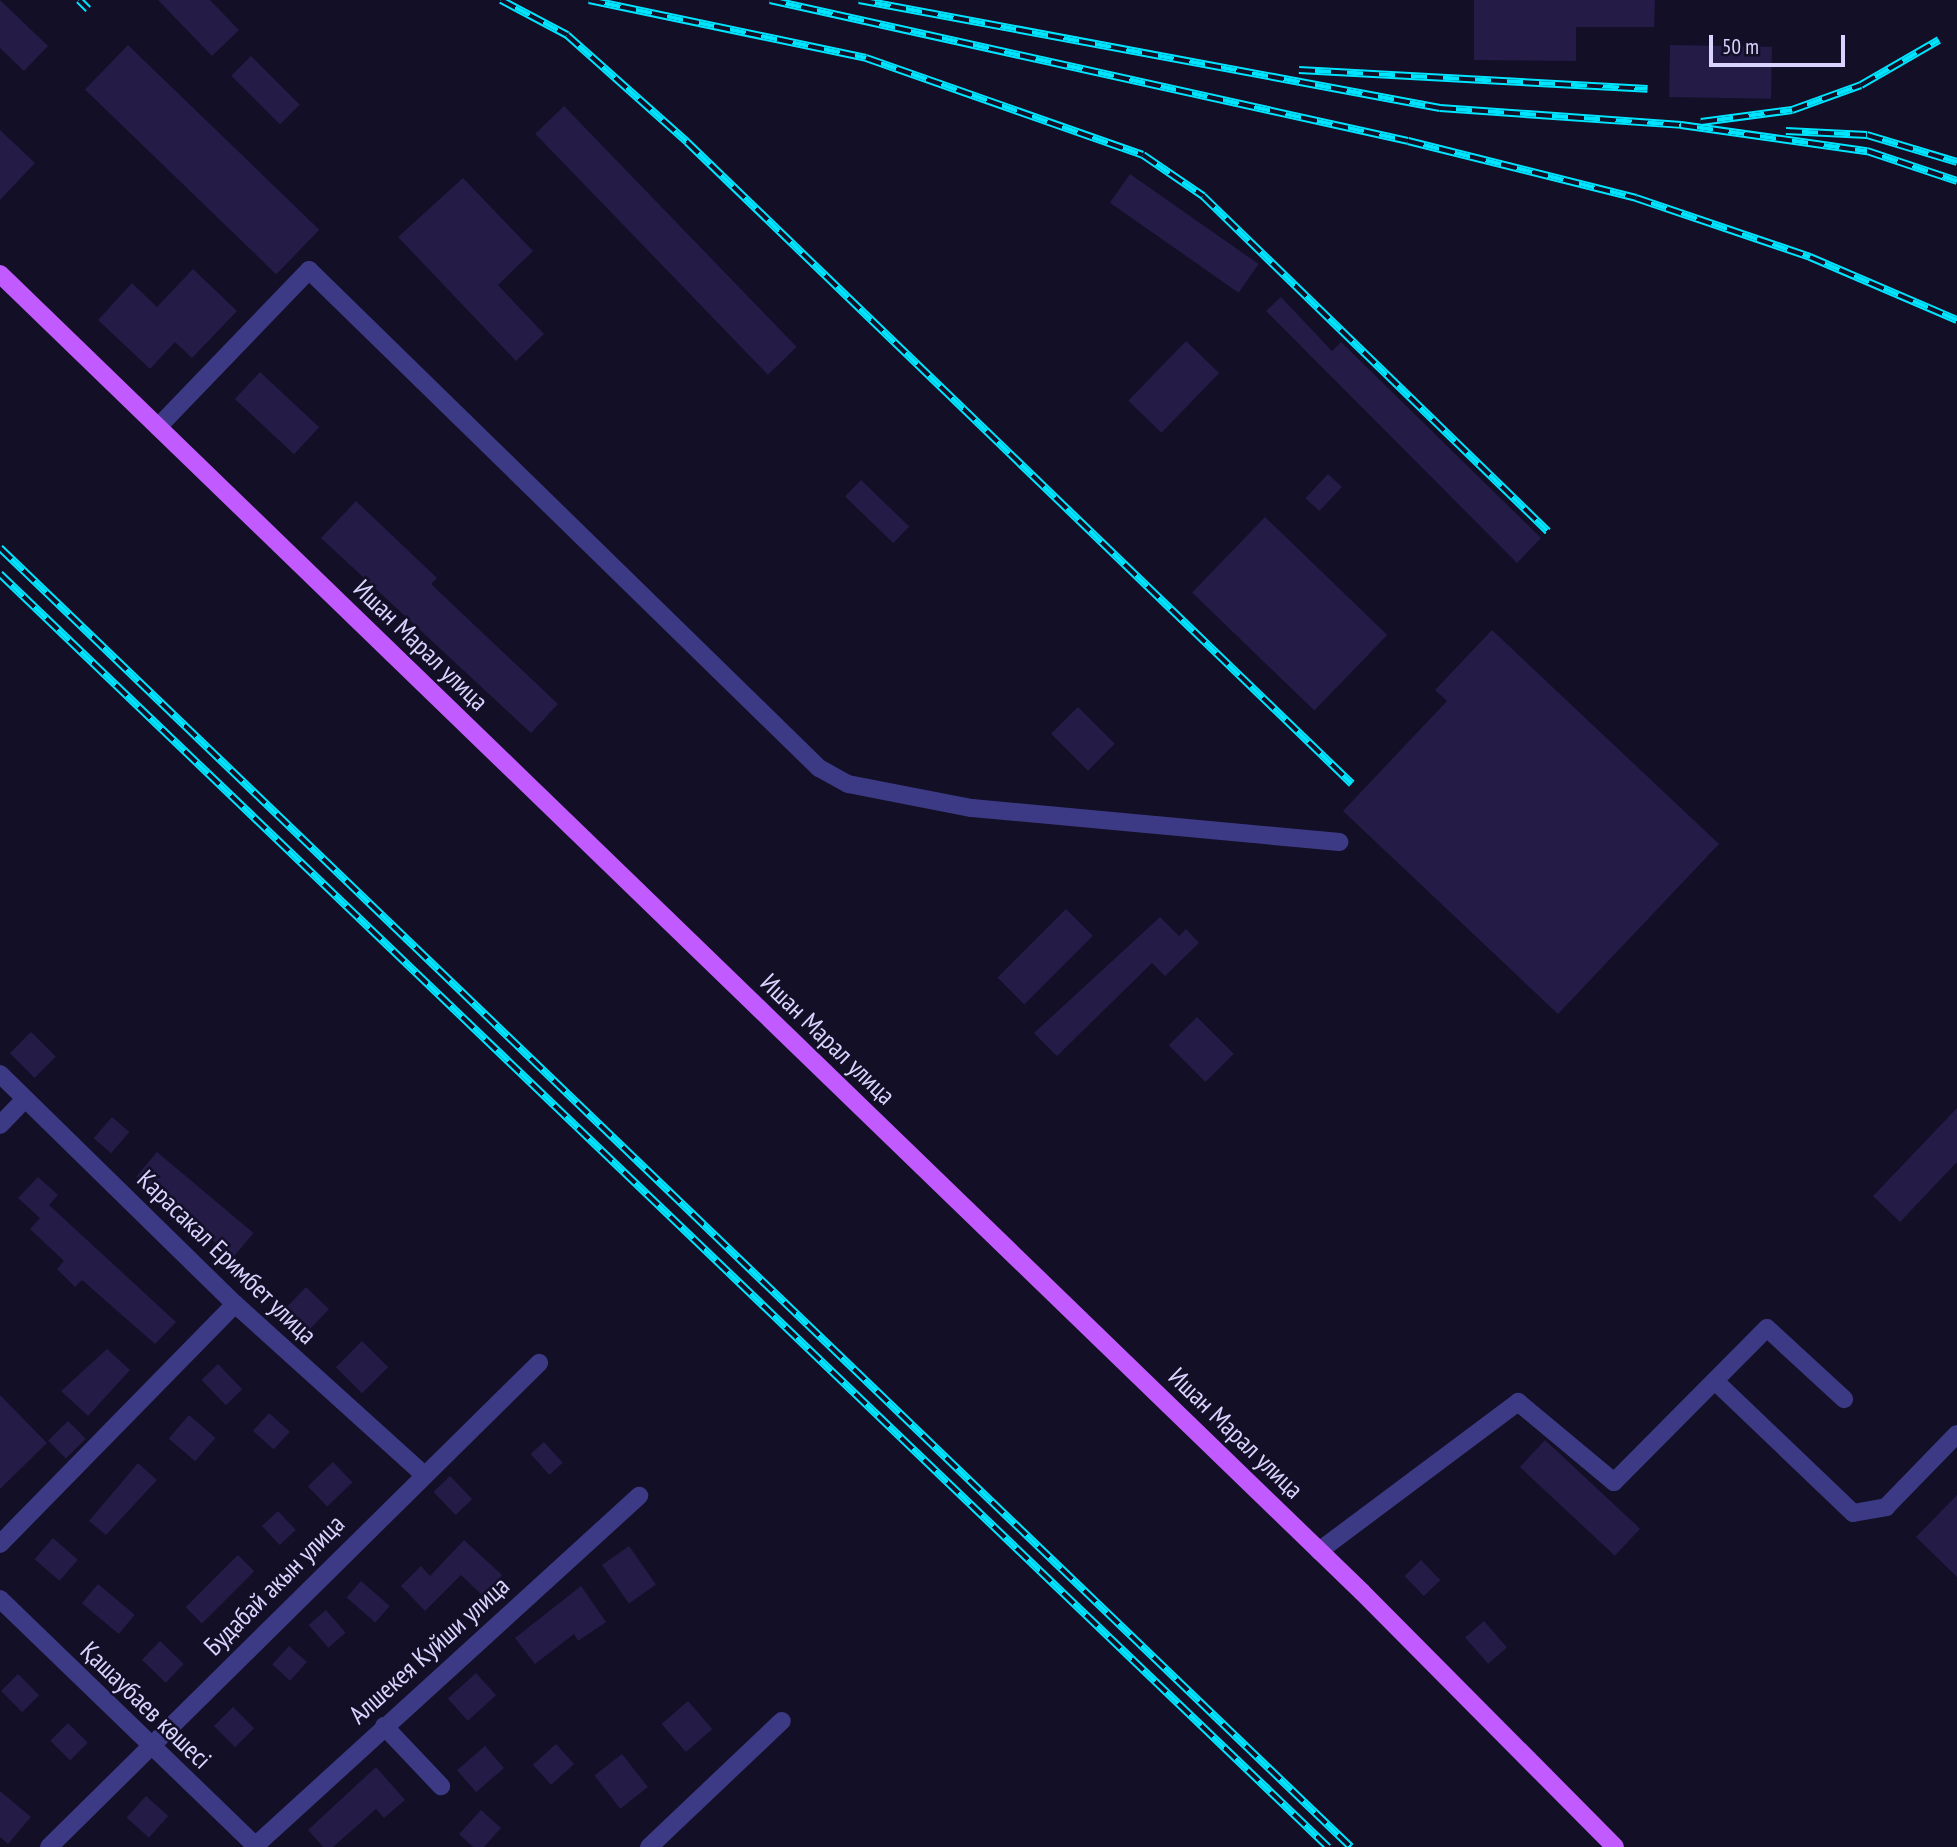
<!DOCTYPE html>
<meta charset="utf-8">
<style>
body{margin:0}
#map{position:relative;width:1957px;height:1847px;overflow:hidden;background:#130f26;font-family:"PT Sans Narrow",sans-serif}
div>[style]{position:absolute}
.building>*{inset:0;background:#241b47;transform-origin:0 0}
.minor>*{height:18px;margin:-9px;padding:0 9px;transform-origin:9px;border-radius:9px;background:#3d3a85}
.major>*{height:18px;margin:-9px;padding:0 9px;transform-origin:9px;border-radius:9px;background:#c25bff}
.rail>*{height:8px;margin-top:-4px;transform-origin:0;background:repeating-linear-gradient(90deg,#130f26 0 16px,#00e5ff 0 32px);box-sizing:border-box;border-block:2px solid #00e5ff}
span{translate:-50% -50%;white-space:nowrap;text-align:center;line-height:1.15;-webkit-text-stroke:5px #130f26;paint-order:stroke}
.street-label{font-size:26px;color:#d9d4ff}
.scale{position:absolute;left:1709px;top:35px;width:136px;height:32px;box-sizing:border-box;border:4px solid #d9d4ff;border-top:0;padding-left:9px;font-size:21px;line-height:24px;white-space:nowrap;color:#d9d4ff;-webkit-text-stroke:5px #130f26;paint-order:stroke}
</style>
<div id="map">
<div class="building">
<div style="clip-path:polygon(0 0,48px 46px,24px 71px,0 48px)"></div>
<div style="clip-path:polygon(158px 0,210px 0,239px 30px,212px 56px)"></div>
<div style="clip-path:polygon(1474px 0,1655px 0,1654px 27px,1576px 27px,1576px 61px,1474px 60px)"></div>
<div style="left:128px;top:45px;width:266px;height:62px;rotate:44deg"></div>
<div style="left:1670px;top:45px;width:102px;height:52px;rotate:1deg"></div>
<div style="left:251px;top:56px;width:69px;height:28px;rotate:45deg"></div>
<div style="left:564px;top:106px;width:335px;height:40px;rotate:46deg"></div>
<div style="clip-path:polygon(0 130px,35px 163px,0 200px)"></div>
<div style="left:1130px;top:174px;width:157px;height:35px;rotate:35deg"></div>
<div style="clip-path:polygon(463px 178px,533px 251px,498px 285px,544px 334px,516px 361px,398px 237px)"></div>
<div style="clip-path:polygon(193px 269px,237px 311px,192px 358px,175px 342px,150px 369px,98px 320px,132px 283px,157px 307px)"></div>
<div style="clip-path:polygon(1281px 297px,1332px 351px,1341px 342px,1541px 538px,1517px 563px,1266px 311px)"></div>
<div style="left:1186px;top:341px;width:46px;height:83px;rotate:44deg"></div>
<div style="left:260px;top:372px;width:81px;height:37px;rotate:43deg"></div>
<div style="left:1328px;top:474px;width:19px;height:33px;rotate:43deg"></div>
<div style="left:861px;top:480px;width:67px;height:23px;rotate:44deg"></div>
<div style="clip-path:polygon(356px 501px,437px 578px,431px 584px,558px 704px,531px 733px,321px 538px)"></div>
<div style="left:1265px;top:517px;width:170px;height:105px;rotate:44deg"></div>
<div style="clip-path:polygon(1492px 630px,1719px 844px,1558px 1014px,1343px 811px,1447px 701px,1435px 690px)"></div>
<div style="left:1078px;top:707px;width:52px;height:38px;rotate:45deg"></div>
<div style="left:1066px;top:909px;width:38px;height:97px;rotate:45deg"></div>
<div style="clip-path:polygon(1160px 917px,1179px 936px,1186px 929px,1199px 943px,1165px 976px,1152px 963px,1057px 1056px,1034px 1033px)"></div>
<div style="left:1197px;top:1017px;width:52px;height:40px;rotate:45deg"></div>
<div style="left:31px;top:1032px;width:35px;height:30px;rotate:45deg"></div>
<div style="clip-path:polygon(1957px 1108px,1957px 1162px,1900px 1222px,1873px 1196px)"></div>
<div style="left:112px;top:1117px;width:23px;height:28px;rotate:41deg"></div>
<div style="left:157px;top:1152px;width:126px;height:32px;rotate:40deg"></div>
<div style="clip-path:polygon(38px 1177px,58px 1195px,49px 1205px,176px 1322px,155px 1344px,82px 1280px,75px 1287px,57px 1269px,64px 1261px,30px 1229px,40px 1218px,18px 1198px)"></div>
<div style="left:306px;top:1287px;width:32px;height:34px;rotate:44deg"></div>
<div style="left:362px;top:1341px;width:37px;height:37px;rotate:45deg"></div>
<div style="clip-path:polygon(107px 1349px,130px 1370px,88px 1416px,61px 1391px)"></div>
<div style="left:218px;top:1364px;width:35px;height:23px;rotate:46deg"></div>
<div style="clip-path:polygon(0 1395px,47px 1443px,0 1489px)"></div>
<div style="left:269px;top:1413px;width:28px;height:24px;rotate:42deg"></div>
<div style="left:189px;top:1415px;width:35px;height:31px;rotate:41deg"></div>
<div style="left:68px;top:1421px;width:25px;height:28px;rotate:45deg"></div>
<div style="left:1545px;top:1440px;width:130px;height:37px;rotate:43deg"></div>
<div style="left:544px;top:1442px;width:28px;height:18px;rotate:48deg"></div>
<div style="left:333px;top:1462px;width:28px;height:35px;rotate:46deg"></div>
<div style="clip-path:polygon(138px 1463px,157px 1480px,106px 1535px,89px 1521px)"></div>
<div style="left:450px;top:1476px;width:32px;height:23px;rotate:46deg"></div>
<div style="clip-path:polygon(1957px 1495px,1957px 1577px,1916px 1537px)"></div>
<div style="left:278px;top:1511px;width:26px;height:22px;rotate:47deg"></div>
<div style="left:53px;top:1538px;width:33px;height:28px;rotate:41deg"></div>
<div style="clip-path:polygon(464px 1540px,502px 1575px,483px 1596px,461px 1575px,425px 1611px,401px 1586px,421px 1566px,430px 1576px)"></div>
<div style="left:629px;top:1546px;width:47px;height:33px;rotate:55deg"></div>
<div style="left:238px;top:1555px;width:23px;height:74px;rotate:45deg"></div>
<div style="left:1421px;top:1560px;width:28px;height:23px;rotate:46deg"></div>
<div style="left:361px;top:1581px;width:38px;height:22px;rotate:41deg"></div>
<div style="left:98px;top:1584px;width:48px;height:25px;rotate:40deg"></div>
<div style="clip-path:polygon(581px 1586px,606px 1622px,578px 1641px,574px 1634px,535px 1664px,515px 1638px)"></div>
<div style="left:326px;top:1610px;width:30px;height:23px;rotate:49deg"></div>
<div style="left:1484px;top:1621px;width:35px;height:25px;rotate:49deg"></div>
<div style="left:160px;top:1641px;width:33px;height:26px;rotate:44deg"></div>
<div style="left:289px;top:1646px;width:24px;height:25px;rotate:42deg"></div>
<div style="left:476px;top:1673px;width:30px;height:38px;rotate:48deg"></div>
<div style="left:18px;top:1674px;width:30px;height:24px;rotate:45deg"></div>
<div style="left:688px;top:1701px;width:37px;height:35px;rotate:49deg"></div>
<div style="left:233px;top:1707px;width:30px;height:27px;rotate:45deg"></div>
<div style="left:68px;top:1723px;width:28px;height:25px;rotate:45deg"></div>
<div style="left:556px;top:1744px;width:27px;height:31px;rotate:48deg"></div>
<div style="left:485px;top:1746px;width:29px;height:37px;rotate:49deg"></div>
<div style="left:622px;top:1754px;width:42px;height:35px;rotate:52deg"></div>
<div style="clip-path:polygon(376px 1767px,405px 1800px,384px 1818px,376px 1809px,333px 1847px,323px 1847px,308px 1830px)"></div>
<div style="clip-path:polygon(0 1791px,31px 1817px,8px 1844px,0 1837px)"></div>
<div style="left:146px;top:1796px;width:30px;height:29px;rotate:42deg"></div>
<div style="clip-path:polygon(481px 1810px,501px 1828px,484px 1847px,473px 1847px,459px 1834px)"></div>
</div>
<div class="minor">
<div style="left:158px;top:427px;width:218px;rotate:-46.1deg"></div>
<div style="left:309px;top:270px;width:713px;rotate:44.32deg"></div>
<div style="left:819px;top:768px;width:33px;rotate:29deg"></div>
<div style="left:848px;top:784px;width:126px;rotate:11deg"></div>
<div style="left:972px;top:808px;width:369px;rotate:5.3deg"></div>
<div style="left:0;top:1074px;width:329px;rotate:44.4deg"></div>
<div style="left:235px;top:1304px;width:253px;rotate:42.1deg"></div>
<div style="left:0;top:1125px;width:36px;rotate:-46deg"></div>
<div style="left:1715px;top:1381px;width:191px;rotate:43.7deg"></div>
<div style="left:1853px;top:1513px;width:34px;rotate:-10deg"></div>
<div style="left:1886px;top:1507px;width:102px;rotate:-45.8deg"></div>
<div style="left:0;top:1544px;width:336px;rotate:-45.6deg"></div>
<div style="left:1319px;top:1551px;width:249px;rotate:-36.8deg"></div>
<div style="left:1518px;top:1402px;width:125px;rotate:39.8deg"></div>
<div style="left:1614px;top:1482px;width:217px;rotate:-45.2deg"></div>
<div style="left:1767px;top:1328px;width:105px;rotate:42.7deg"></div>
<div style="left:0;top:1599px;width:357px;rotate:44deg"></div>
<div style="left:384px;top:1726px;width:83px;rotate:46.5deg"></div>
<div style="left:255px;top:1846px;width:520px;rotate:-42.35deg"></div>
<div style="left:49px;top:1847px;width:689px;rotate:-44.65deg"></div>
<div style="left:649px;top:1847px;width:183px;rotate:-43.5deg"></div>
</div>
<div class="major">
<div style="left:0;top:274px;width:1895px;rotate:44.06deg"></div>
<div style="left:1362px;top:1592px;width:359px;rotate:45.2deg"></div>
</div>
<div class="rail">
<div style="left:79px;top:0;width:13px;rotate:45deg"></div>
<div style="left:501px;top:0;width:75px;rotate:27.9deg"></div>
<div style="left:567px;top:35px;width:161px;rotate:41.7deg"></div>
<div style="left:687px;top:142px;width:924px;rotate:43.99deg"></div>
<div style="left:589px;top:0;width:283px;rotate:11.8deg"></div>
<div style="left:866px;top:58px;width:293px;rotate:19.3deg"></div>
<div style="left:1143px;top:155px;width:73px;rotate:34.3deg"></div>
<div style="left:1203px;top:196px;width:481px;rotate:44.2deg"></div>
<div style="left:770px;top:0;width:653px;rotate:12.46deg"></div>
<div style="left:1408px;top:141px;width:235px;rotate:14deg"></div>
<div style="left:1636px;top:198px;width:184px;rotate:18.7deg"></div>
<div style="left:1810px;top:257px;width:160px;rotate:23.2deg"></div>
<div style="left:859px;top:0;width:591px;rotate:10.53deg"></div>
<div style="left:1440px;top:108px;width:242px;rotate:4deg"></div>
<div style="left:1681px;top:125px;width:188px;rotate:8deg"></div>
<div style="left:1867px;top:151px;width:95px;rotate:18.4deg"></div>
<div style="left:1299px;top:70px;width:349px;rotate:3.1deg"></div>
<div style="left:1701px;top:122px;width:92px;rotate:-7.5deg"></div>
<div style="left:1792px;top:110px;width:73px;rotate:-19.9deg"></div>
<div style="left:1861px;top:85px;width:90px;rotate:-30deg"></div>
<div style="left:1786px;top:131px;width:81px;rotate:2.8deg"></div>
<div style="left:1867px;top:135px;width:94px;rotate:16.7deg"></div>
<div style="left:0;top:548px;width:1874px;rotate:43.88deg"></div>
<div style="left:0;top:574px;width:1840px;rotate:43.79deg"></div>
</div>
<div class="street-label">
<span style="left:421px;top:645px;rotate:44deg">Ишан Марал улица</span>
<span style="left:828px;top:1039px;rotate:44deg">Ишан Марал улица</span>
<span style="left:227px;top:1257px;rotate:44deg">Карасакал Еримбет улица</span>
<span style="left:1236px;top:1433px;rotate:44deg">Ишан Марал улица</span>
<span style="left:274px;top:1585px;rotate:-45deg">Будабай акын улица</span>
<span style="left:429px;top:1650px;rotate:-42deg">Алшекея Куйши улица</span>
<span style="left:146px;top:1705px;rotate:44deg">Қашаубаев көшесі</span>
</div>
<div class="scale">50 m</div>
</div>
